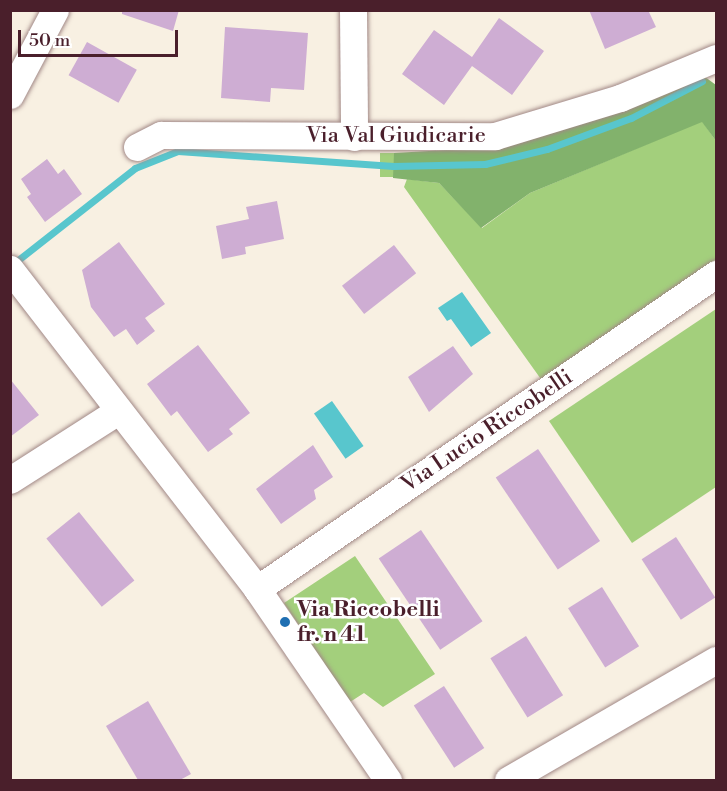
<!DOCTYPE html>
<style>
body{margin:0}
#map{position:relative;width:727px;height:791px;overflow:hidden;background:#f8f0e2;font-family:"Libre Bodoni",serif}
div>[style]{position:absolute}
.green>*{inset:0;background:#a3cf7c;transform-origin:0 0}
.forest>*{inset:0;background:#82b26c}
.water>*{inset:0;background:#58c6cd;transform-origin:0 0}
.stream>*{height:7px;margin:-3.5px;padding:0 3.5px;transform-origin:3.5px;border-radius:3.5px;background:#58c6cd}
.building>*{inset:0;background:#ceadd3;transform-origin:0 0}
.roads{filter:drop-shadow(0 0 2px #a18886) drop-shadow(0 0 2px #a18886)}
.minor>*{height:27px;margin:-13.5px;padding:0 13.5px;transform-origin:13.5px;border-radius:13.5px;background:#fff}
.dots>*{width:16px;height:16px;translate:-50% -50%;box-sizing:border-box;border:3px solid #fff;border-radius:50%}
span{translate:-50% -50%;white-space:nowrap;text-align:center;line-height:1.15;-webkit-text-stroke:5px #fff;paint-order:stroke}
.street-label{font-size:22px;color:#4a1f2b}
.poi-label{font-size:22px;color:#4a1f2b;font-weight:700}
.left{translate:0 -50%;text-align:left}
.frame{position:absolute;inset:0;border:12px solid #4a1f2b;pointer-events:none}
.scale{position:absolute;left:18px;top:30px;width:160px;height:27px;box-sizing:border-box;border:3px solid #4a1f2b;border-top:0;padding-left:8px;font-size:18px;line-height:21px;white-space:nowrap;color:#4a1f2b;-webkit-text-stroke:4px #fff;paint-order:stroke}
</style>
<div id="map">
<div class="green">
<div style="clip-path:polygon(702px 121px,716px 141px,716px 262px,543px 382px,404px 187px,407px 179px,439px 183px,482px 228px,530px 193px)"></div>
<div style="left:380px;top:153px;width:14px;height:24px"></div>
<div style="clip-path:polygon(716px 309px,716px 487px,632px 543px,549px 421px)"></div>
<div style="clip-path:polygon(355px 556px,435px 674px,383px 707px,364px 693px,350px 702px,284px 603px)"></div>
</div>
<div class="forest">
<div style="clip-path:polygon(701px 74px,716px 85px,716px 141px,702px 122px,530px 193px,481px 228px,439px 183px,393px 178px,394px 153px,499px 147px)"></div>
</div>
<div class="water">
<div style="clip-path:polygon(462px 292px,491px 333px,471px 347px,451px 319px,447px 321px,438px 308px)"></div>
<div style="left:332px;top:401px;width:55px;height:22px;rotate:55deg"></div>
</div>
<div class="stream">
<div style="left:13px;top:264px;width:155px;rotate:-38.2deg"></div>
<div style="left:135px;top:168px;width:46px;rotate:-21.6deg"></div>
<div style="left:178px;top:151px;width:216px;rotate:4deg"></div>
<div style="left:393px;top:166px;width:92px;rotate:-1.2deg"></div>
<div style="left:485px;top:164px;width:64px;rotate:-13.6deg"></div>
<div style="left:547px;top:149px;width:90px;rotate:-20.3deg"></div>
<div style="left:631px;top:118px;width:80px;rotate:-27.5deg"></div>
</div>
<div class="building">
<div style="clip-path:polygon(122px 10px,179px 10px,173px 31px,122px 14px)"></div>
<div style="clip-path:polygon(589px 10px,648px 10px,656px 27px,605px 49px)"></div>
<div style="clip-path:polygon(499px 18px,544px 51px,512px 95px,472px 66px,444px 105px,402px 74px,434px 30px,472px 57px)"></div>
<div style="clip-path:polygon(225px 27px,308px 33px,304px 90px,271px 88px,270px 102px,221px 98px)"></div>
<div style="left:87px;top:42px;width:57px;height:38px;rotate:29deg"></div>
<div style="clip-path:polygon(47px 159px,58px 174px,64px 169px,82px 194px,45px 222px,27px 197px,31px 194px,21px 179px)"></div>
<div style="clip-path:polygon(277px 201px,284px 239px,245px 247px,246px 254px,222px 259px,216px 226px,249px 219px,246px 207px)"></div>
<div style="clip-path:polygon(119px 242px,165px 304px,145px 318px,155px 331px,137px 345px,126px 329px,114px 337px,91px 307px,82px 270px)"></div>
<div style="left:394px;top:245px;width:36px;height:66px;rotate:52deg"></div>
<div style="clip-path:polygon(198px 345px,250px 413px,229px 429px,233px 434px,208px 452px,177px 411px,171px 416px,147px 384px)"></div>
<div style="clip-path:polygon(453px 346px,473px 374px,429px 412px,408px 377px)"></div>
<div style="clip-path:polygon(10px 379px,39px 415px,10px 437px)"></div>
<div style="clip-path:polygon(313px 445px,333px 477px,314px 490px,316px 499px,281px 524px,256px 489px)"></div>
<div style="left:538px;top:449px;width:111px;height:51px;rotate:56deg"></div>
<div style="left:79px;top:512px;width:88px;height:42px;rotate:51deg"></div>
<div style="left:421px;top:530px;width:110px;height:51px;rotate:56deg"></div>
<div style="left:676px;top:537px;width:72px;height:41px;rotate:57deg"></div>
<div style="left:602px;top:587px;width:70px;height:40px;rotate:58deg"></div>
<div style="left:526px;top:636px;width:70px;height:42px;rotate:58deg"></div>
<div style="left:444px;top:686px;width:74px;height:36px;rotate:57deg"></div>
<div style="clip-path:polygon(148px 701px,191px 774px,180px 780px,138px 780px,106px 726px)"></div>
</div>
<div class="roads">
<div class="minor">
<div style="left:353px;top:10px;width:127px;rotate:89.5deg"></div>
<div style="left:10px;top:95px;width:96px;rotate:-62.1deg"></div>
<div style="left:137px;top:147px;width:27px;rotate:-27deg"></div>
<div style="left:161px;top:135px;width:334px;rotate:0.2deg"></div>
<div style="left:495px;top:136px;width:131px;rotate:-16.9deg"></div>
<div style="left:620px;top:98px;width:104px;rotate:-22.6deg"></div>
<div style="left:10px;top:269px;width:404px;rotate:52.3deg"></div>
<div style="left:257px;top:589px;width:232px;rotate:55.6deg"></div>
<div style="left:10px;top:480px;width:128px;rotate:-32.6deg"></div>
<div style="left:257px;top:589px;width:557px;rotate:-34.46deg"></div>
<div style="left:508px;top:780px;width:240px;rotate:-30deg"></div>
</div>
</div>
<div class="dots">
<div style="left:285px;top:622px;background:#1f6fb2"></div>
</div>
<div class="street-label">
<span style="left:396px;top:136px">Via Val Giudicarie</span>
<span style="left:487px;top:431px;rotate:-34deg">Via Lucio Riccobelli</span>
</div>
<div class="poi-label">
<span class="left" style="left:297px;top:622px">Via Riccobelli<br>fr. n 41</span>
</div>
<div class="frame"></div>
<div class="scale">50 m</div>
</div>
